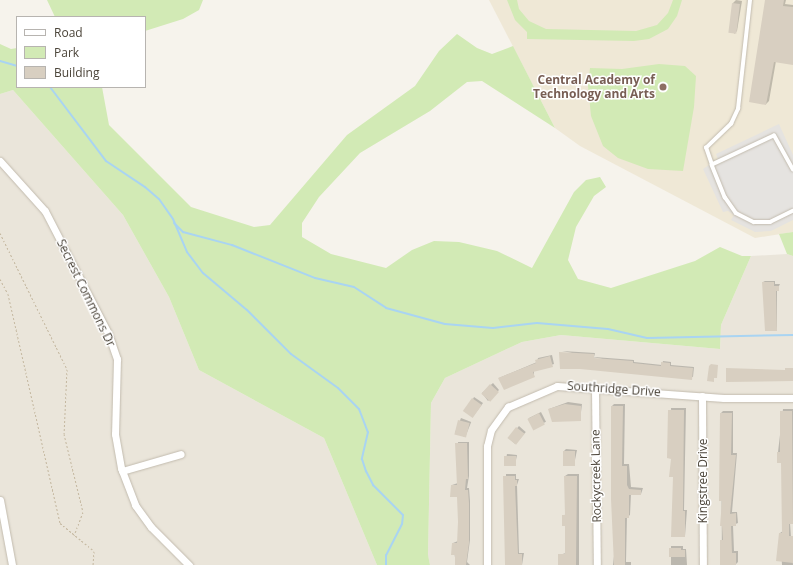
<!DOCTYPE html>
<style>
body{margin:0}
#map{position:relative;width:793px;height:565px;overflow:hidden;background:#f6f3ec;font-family:"Open Sans",sans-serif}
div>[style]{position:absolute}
.residential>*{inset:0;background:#eae5da}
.education>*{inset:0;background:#efe8d6}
.green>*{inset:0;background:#d2eab5}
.parking>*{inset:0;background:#e5e3e0}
.shadow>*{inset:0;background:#0003;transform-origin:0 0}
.stream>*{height:2px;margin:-1px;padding:0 1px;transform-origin:1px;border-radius:1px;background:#a9d4f2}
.building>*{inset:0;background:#d8cfc1;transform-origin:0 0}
.path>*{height:1px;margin-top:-0.5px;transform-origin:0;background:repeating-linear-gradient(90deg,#c4b79f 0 2px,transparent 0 4px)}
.roads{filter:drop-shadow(0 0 1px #c2bbae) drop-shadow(0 0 1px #c2bbae)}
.lane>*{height:3.5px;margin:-1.75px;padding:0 1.75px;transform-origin:1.75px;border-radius:1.75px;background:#fff}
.street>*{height:7px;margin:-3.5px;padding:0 3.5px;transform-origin:3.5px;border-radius:3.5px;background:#fff}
.dots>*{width:11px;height:11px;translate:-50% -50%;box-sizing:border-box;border:2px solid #fff;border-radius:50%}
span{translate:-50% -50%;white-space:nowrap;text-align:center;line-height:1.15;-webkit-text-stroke:3px #fff;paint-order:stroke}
.education-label{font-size:12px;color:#785e54;font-weight:700}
.right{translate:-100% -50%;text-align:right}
.street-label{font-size:12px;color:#4b4439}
.legend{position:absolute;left:16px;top:16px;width:130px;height:72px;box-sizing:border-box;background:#fff;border:1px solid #b7b4b0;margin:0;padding:5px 7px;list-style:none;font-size:12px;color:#4b4439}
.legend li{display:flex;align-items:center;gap:8px;height:20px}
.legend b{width:20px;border:1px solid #b7b4b0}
</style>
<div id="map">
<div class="residential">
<div style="clip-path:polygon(13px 90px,123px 215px,169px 297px,199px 370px,324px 438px,377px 565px,0 565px,0 94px)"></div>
<div style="clip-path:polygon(787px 254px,793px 256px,793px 565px,430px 565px,428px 556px,431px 403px,445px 378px,522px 342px,561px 335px,720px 349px,721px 325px,751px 256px)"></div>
</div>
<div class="education">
<div style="clip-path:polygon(489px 0,793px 0,793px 232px,755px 238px,580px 146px,555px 128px)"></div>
</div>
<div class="green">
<div style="clip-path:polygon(47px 0,203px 0,199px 10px,183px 19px,145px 31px,145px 17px,55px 17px)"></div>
<div style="clip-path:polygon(507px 0,517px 0,519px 9px,529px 21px,546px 29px,636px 31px,657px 25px,668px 13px,673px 0,682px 0,677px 16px,668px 29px,649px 39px,634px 41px,527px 39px,527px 32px,515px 20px)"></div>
<div style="clip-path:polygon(457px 34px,477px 48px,492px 54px,513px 46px,555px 128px,482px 81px,467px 82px,430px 111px,360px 153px,319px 197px,302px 223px,302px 237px,331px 254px,386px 268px,412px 250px,434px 241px,459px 242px,497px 251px,532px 268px,574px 192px,586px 180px,600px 177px,606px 187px,594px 196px,576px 227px,568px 260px,578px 279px,611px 288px,695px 261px,720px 247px,742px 256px,751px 256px,721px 325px,720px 349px,561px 335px,522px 342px,445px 378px,431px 403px,428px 555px,430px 565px,377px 565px,324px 438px,199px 370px,169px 297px,123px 215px,13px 90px,0 94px,0 44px,11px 49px,17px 48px,17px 87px,102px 87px,109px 125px,191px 207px,254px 227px,270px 225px,347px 135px,415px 86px,439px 51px)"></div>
<div style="clip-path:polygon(659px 64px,685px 66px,696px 76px,694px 107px,683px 171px,648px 169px,618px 158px,603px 146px,591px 116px,588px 86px,590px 68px,622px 69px)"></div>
<div style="clip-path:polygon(793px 232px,793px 256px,787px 254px,779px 234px)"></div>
</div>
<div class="parking">
<div style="clip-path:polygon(779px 124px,793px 155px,793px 220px,771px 231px,755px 232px,731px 220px,734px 215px,728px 211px,723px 212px,703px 169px,718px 159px,716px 154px)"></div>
</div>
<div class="shadow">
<div style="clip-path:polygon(736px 0,742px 1px,737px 31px,734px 34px,733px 3px)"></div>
<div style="clip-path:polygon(766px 0,786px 0,785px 4px,793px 5px,793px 74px,793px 64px,776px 61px,769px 101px,766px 104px)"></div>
<div style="clip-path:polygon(765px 281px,775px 281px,775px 284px,780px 284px,777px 290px,777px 330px,763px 282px)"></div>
<div style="clip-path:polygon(562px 351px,595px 353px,594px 357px,634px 360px,634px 362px,662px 365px,663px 361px,671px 362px,671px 365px,694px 367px,693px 377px)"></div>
<div style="clip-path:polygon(552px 355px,554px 364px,534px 370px,534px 376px,499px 378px,537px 362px,538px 358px)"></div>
<div style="clip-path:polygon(493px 383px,499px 390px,488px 401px,482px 393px)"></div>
<div style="clip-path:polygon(474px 397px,483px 403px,474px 415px,473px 399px)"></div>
<div style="clip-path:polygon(568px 402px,582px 404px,580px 420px,549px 409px)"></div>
<div style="clip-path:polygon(614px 404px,625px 404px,624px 464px,629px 464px,631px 487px,643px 488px,641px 494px,631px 494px,630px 515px,627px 517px,626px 562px,631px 562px,631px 565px,613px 565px,616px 538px,612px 406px)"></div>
<div style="clip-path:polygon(671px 408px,686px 408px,684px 510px,687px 510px,685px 536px,674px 476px)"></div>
<div style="clip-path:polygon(783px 409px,793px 409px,793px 523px,790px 523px,793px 565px,782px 565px,780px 533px,783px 531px,782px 462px,778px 452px)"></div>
<div style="clip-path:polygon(723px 411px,733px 411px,733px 453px,737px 453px,732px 512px,737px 512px,738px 523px,733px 525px,734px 551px,738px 551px,738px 562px,735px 565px,722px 565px,721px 413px)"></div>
<div style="left:541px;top:412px;width:11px;height:14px;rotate:63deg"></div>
<div style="left:461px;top:418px;width:11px;height:16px;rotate:22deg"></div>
<div style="left:519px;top:426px;width:9px;height:16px;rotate:41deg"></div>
<div style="clip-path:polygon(458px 442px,469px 442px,469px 476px,467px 488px,469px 488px,470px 501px,470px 540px,467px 562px,470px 565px,456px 565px,453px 543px,458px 541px,458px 496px,452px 485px,458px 483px)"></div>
<div style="clip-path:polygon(566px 449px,577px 450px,574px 465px,564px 451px)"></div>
<div style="clip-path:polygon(507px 454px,517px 455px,515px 465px,505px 465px)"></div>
<div style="clip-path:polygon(506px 474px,516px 474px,516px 479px,519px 479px,517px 485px,519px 553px,524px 553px,522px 565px,505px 565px)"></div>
<div style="clip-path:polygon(568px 474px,579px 474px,579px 565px,560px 565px,559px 555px,566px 553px,566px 525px,563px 516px,566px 514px,565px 476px)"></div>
<div style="clip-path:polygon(671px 546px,683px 546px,683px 549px,686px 549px,687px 565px,671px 565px)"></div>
</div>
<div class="stream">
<div style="left:0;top:61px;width:18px;rotate:16deg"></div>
<div style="left:50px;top:87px;width:93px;rotate:52.9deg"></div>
<div style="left:106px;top:161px;width:47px;rotate:33.7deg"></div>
<div style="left:145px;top:187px;width:18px;rotate:41deg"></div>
<div style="left:159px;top:199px;width:24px;rotate:55deg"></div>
<div style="left:173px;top:219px;width:36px;rotate:67deg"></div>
<div style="left:187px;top:252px;width:26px;rotate:53deg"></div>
<div style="left:203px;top:273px;width:57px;rotate:40.1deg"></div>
<div style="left:247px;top:310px;width:62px;rotate:45deg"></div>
<div style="left:291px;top:354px;width:58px;rotate:35.9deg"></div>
<div style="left:338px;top:388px;width:30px;rotate:45deg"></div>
<div style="left:359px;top:409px;width:25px;rotate:69deg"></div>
<div style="left:368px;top:432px;width:28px;rotate:103deg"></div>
<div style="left:362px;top:459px;width:13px;rotate:72deg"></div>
<div style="left:366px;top:471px;width:16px;rotate:63deg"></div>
<div style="left:373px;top:485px;width:42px;rotate:45deg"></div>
<div style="left:403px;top:515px;width:9px;rotate:96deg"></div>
<div style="left:402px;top:524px;width:35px;rotate:117deg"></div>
<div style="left:386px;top:555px;width:10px;rotate:90deg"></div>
<div style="left:174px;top:223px;width:13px;rotate:45deg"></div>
<div style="left:183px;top:232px;width:51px;rotate:14.9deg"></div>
<div style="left:232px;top:245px;width:89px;rotate:21.7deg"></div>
<div style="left:315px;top:278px;width:40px;rotate:13deg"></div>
<div style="left:354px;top:287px;width:38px;rotate:33deg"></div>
<div style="left:386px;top:308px;width:61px;rotate:15.2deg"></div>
<div style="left:445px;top:324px;width:48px;rotate:4.8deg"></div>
<div style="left:493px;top:328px;width:44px;rotate:-6.5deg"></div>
<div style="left:537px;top:323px;width:71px;rotate:4.8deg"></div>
<div style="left:608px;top:329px;width:40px;rotate:13deg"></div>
<div style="left:647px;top:338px;width:146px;rotate:-1.2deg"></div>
</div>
<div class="building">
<div style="clip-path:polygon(765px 0,784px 0,783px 6px,793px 7px,793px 65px,774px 62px,766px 105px,749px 102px)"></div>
<div style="left:732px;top:3px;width:8px;height:30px;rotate:7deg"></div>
<div style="clip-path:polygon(762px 282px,774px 282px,774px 286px,779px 286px,779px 291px,776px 291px,777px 331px,765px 331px)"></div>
<div style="clip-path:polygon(559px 352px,594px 354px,594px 358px,633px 361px,633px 363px,661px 366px,661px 362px,670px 363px,670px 366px,693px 368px,692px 380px,580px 369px,560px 369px)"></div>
<div style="clip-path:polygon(550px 356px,553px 367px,533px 372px,535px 377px,504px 390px,498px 378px,536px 363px,535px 360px)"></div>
<div style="clip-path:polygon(711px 364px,718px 365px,717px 378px,714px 378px,714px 382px,707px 381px,709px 366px)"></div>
<div style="clip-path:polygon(726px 368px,785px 370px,785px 368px,793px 368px,793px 381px,726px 382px)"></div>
<div style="left:490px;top:384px;width:12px;height:13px;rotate:42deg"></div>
<div style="left:472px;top:398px;width:12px;height:16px;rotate:35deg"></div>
<div style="clip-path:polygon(565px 404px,581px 406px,581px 421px,552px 422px,548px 409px)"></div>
<div style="clip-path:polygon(611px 406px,623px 406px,622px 466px,627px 466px,627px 485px,629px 489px,641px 490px,641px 495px,629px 495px,629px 518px,625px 518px,625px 565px,614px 565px,611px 499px)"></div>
<div style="clip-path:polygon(668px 410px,684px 410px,683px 511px,685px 511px,685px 537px,671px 537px,673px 477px,669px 477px,671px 459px,667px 458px)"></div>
<div style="clip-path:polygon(780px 411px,792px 411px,793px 524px,789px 524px,789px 536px,793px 536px,793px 563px,776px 561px,779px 533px,782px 533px,781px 463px,777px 463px,777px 452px,780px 452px)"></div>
<div style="left:539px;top:413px;width:13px;height:13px;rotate:63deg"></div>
<div style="clip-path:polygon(720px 413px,732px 413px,731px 455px,736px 455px,730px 514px,736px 513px,736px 526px,731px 526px,732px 553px,736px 553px,736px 565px,720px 565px,720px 540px,723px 540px,722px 526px,720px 526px,722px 501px,719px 501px)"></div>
<div style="left:458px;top:420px;width:12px;height:15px;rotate:14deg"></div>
<div style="left:516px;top:427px;width:11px;height:14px;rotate:38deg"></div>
<div style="clip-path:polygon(455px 443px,467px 443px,468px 479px,466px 479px,465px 490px,468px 490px,469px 503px,469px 543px,466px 565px,455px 565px,455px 555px,451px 555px,452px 543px,457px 543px,458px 522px,457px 497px,450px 497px,451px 485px,457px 485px)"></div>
<div style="left:563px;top:451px;width:12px;height:15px"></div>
<div style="left:504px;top:456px;width:12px;height:10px"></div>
<div style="clip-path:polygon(503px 476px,515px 476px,515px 480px,517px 480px,517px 486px,515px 486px,518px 554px,522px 554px,522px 565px,505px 565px)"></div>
<div style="clip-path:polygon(564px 476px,577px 476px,576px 565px,558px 565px,558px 554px,565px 554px,565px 526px,562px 526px,562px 515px,565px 515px)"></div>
<div style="clip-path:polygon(669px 548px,681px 548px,681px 550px,685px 550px,685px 557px,669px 557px)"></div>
</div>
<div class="path">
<div style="left:0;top:233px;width:152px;rotate:63.8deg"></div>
<div style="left:67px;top:369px;width:65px;rotate:92.6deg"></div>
<div style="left:64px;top:434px;width:80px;rotate:76.3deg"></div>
<div style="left:83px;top:512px;width:25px;rotate:111deg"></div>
<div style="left:0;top:279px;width:17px;rotate:62deg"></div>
<div style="left:8px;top:294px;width:235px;rotate:77.2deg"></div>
<div style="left:60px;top:523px;width:44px;rotate:39.5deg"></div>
<div style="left:94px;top:551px;width:14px;rotate:94deg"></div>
</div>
<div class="roads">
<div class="lane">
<div style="left:712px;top:165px;width:18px;rotate:-109deg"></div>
<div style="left:706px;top:148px;width:35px;rotate:-44deg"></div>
<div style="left:731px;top:124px;width:17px;rotate:-65deg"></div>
<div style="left:738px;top:109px;width:110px;rotate:-83.7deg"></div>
<div style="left:793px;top:170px;width:39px;rotate:-119deg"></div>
<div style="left:774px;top:136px;width:68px;rotate:154.9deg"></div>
<div style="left:712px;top:165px;width:35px;rotate:68deg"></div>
<div style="left:725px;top:197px;width:19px;rotate:55deg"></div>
<div style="left:736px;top:213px;width:20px;rotate:27deg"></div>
<div style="left:754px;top:222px;width:16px"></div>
<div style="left:770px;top:222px;width:25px;rotate:-26deg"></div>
</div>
<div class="street">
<div style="left:0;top:161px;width:67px;rotate:48deg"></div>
<div style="left:45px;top:211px;width:137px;rotate:62.7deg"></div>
<div style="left:108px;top:333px;width:28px;rotate:71deg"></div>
<div style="left:117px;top:359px;width:75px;rotate:91.5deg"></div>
<div style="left:115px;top:434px;width:35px;rotate:80deg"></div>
<div style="left:121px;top:468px;width:40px;rotate:69deg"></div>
<div style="left:135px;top:505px;width:27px;rotate:54deg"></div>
<div style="left:151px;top:527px;width:54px;rotate:45deg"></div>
<div style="left:595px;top:388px;width:177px;rotate:89.4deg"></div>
<div style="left:702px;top:396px;width:169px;rotate:89.7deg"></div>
<div style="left:122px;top:471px;width:61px;rotate:-16.1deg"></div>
<div style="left:0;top:500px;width:66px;rotate:79.5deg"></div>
<div style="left:487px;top:565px;width:119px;rotate:-90deg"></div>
<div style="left:487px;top:446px;width:16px;rotate:-76deg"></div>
<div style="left:491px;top:430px;width:29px;rotate:-54deg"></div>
<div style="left:508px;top:407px;width:53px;rotate:-23.2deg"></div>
<div style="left:557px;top:386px;width:167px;rotate:4.1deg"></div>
<div style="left:724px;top:398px;width:69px"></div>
</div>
</div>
<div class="dots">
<div style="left:663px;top:87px;background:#8d6e63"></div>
</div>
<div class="education-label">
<span class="right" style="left:655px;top:87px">Central Academy of<br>Technology and Arts</span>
</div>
<div class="street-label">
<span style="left:86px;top:293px;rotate:64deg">Secrest Commons Dr</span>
<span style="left:614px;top:389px;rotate:4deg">Southridge Drive</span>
<span style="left:596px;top:476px;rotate:-91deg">Rockycreek Lane</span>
<span style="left:703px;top:481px;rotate:-90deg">Kingstree Drive</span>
</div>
<ul class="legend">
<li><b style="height:5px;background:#fff"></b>Road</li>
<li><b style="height:11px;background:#d2eab5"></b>Park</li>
<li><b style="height:11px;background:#d8cfc1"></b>Building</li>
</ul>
</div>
